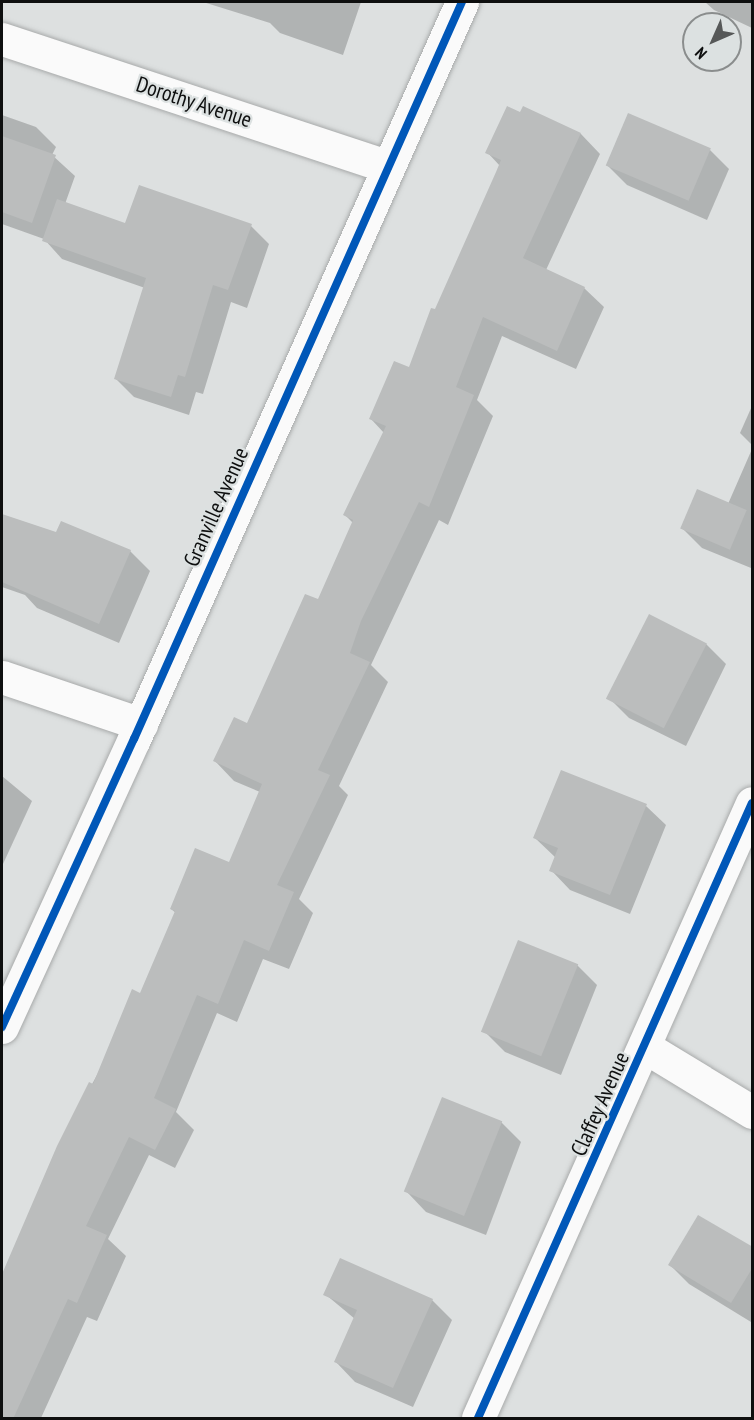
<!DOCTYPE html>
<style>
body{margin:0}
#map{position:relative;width:754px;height:1420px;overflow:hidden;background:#dde0e0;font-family:"PT Sans Narrow",sans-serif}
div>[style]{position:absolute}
.shadow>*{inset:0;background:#0003}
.building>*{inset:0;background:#bbbdbd;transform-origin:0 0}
.roads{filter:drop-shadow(0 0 2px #a8aaaa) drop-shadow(0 0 2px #a8aaaa)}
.minor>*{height:33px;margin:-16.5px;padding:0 16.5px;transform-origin:16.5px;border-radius:16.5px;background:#fafafa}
.cycleway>*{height:8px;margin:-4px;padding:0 4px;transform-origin:4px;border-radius:4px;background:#0057b8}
span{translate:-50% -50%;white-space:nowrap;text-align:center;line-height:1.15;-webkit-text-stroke:4.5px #dce1e1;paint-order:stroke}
.street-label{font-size:22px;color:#0e0f0f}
.frame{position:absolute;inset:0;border:3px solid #0e0f0f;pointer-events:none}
.north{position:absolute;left:682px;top:12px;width:60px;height:60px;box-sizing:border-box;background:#dce1e1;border:2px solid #8a8d8d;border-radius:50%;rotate:225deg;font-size:16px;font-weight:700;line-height:24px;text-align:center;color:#0e0f0f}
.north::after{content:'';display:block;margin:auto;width:21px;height:27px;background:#565858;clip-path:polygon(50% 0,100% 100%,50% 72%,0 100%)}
</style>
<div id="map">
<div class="shadow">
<div style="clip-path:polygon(203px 2px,361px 2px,343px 55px,280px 33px,270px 23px)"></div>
<div style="clip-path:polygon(705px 2px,752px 2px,752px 28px,714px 10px)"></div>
<div style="clip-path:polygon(524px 108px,581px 134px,600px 154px,546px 270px,584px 288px,604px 307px,576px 369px,502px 336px,477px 400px,493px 416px,448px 525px,439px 520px,371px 665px,388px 682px,339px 786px,348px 795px,299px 899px,313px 913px,289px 969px,263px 959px,237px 1022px,217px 1013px,176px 1112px,194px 1130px,175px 1168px,149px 1155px,108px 1239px,126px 1256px,97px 1321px,87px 1317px,41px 1418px,2px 1418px,2px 1278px,58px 1146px,141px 995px,176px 913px,171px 909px,230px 864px,260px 792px,234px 781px,215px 761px,248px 725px,318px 601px,353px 523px,345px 515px,384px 433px,371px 419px,410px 369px,500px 166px,487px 152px)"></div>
<div style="clip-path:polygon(2px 115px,36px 127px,56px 147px,52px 155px,75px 176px,65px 204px,126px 225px,251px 226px,269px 244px,247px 308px,231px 302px,203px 394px,196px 392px,189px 415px,134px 397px,116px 379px,145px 288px,62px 259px,44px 239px,2px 224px)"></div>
<div style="clip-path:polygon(710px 150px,729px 169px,707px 220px,627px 185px,607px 165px)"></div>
<div style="clip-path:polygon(752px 406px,752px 445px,740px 433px)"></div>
<div style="clip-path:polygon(752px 449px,752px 565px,751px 568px,702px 548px,683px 529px,728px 504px)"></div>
<div style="clip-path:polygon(2px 515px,57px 534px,130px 551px,150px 571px,119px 643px,37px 608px,25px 595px,2px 587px)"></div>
<div style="clip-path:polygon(706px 644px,726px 664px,686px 746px,629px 718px,609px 698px)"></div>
<div style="clip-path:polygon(562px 772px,646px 806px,666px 825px,630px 914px,570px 890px,551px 870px,556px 858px,535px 838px)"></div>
<div style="clip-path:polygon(2px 776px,32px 801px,3px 864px,2px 863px)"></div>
<div style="clip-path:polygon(577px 965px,597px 985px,561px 1075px,505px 1052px,485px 1032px)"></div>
<div style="clip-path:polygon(501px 1122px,521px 1142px,486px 1235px,426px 1212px,407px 1192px)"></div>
<div style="clip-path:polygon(752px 1248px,751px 1322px,689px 1284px,669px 1264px)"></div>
<div style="clip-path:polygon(325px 1294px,432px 1300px,452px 1320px,413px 1407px,355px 1382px,336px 1362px,355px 1319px)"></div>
</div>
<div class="building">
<div style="clip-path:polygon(507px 106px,520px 112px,523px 106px,581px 133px,523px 258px,585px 287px,557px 351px,483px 317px,456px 387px,474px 395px,429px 507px,419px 502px,361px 621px,350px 653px,370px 662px,318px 770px,330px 775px,277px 885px,294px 892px,269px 951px,244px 940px,218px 1004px,197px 995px,154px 1098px,176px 1109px,155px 1150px,129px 1137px,86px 1226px,107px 1235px,77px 1303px,68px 1299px,13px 1419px,2px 1419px,2px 1274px,57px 1146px,89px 1082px,93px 1084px,132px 989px,140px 993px,175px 911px,170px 909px,195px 848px,229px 862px,262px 784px,213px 761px,234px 717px,247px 723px,305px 594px,318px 599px,353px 520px,343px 515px,386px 426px,369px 419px,394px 361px,409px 367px,431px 308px,435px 309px,496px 172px,501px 160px,485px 153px)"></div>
<div style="left:628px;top:113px;width:90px;height:57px;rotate:23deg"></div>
<div style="clip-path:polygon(2px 136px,56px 155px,32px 223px,2px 212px)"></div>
<div style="clip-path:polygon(139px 185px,252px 224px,228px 290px,213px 285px,185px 377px,178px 375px,171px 397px,114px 379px,146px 278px,42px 241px,57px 199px,125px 223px)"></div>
<div style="left:697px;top:489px;width:54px;height:43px;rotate:23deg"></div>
<div style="clip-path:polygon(2px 514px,56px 532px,61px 521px,131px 550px,99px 624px,2px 582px)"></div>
<div style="left:649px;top:614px;width:65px;height:95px;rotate:27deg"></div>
<div style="clip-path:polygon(561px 770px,647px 804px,610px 895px,549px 871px,558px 848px,533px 838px)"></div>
<div style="left:518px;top:940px;width:65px;height:99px;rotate:22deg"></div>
<div style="left:442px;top:1097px;width:65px;height:102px;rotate:22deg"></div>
<div style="clip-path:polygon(698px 1215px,753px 1247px,753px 1267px,731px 1303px,668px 1265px)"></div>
<div style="clip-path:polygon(340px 1258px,433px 1299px,393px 1388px,334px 1362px,357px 1310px,323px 1295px)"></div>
</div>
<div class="roads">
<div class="minor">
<div style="left:2px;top:39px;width:404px;rotate:18.3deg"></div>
<div style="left:2px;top:677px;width:147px;rotate:18.7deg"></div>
<div style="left:2px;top:1027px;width:317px;rotate:-65.4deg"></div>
<div style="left:134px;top:739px;width:807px;rotate:-66.01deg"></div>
<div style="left:645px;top:1047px;width:125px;rotate:31.3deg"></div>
<div style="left:478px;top:1418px;width:673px;rotate:-65.99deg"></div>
</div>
</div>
<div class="cycleway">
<div style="left:2px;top:1027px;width:317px;rotate:-65.4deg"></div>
<div style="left:134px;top:739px;width:807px;rotate:-66.01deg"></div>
<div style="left:478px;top:1418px;width:673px;rotate:-65.99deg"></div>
</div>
<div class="street-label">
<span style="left:194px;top:102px;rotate:18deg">Dorothy Avenue</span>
<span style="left:216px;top:507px;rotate:-66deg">Granville Avenue</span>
<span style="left:600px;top:1104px;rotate:-66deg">Claffey Avenue</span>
</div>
<div class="frame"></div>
<div class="north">N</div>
</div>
